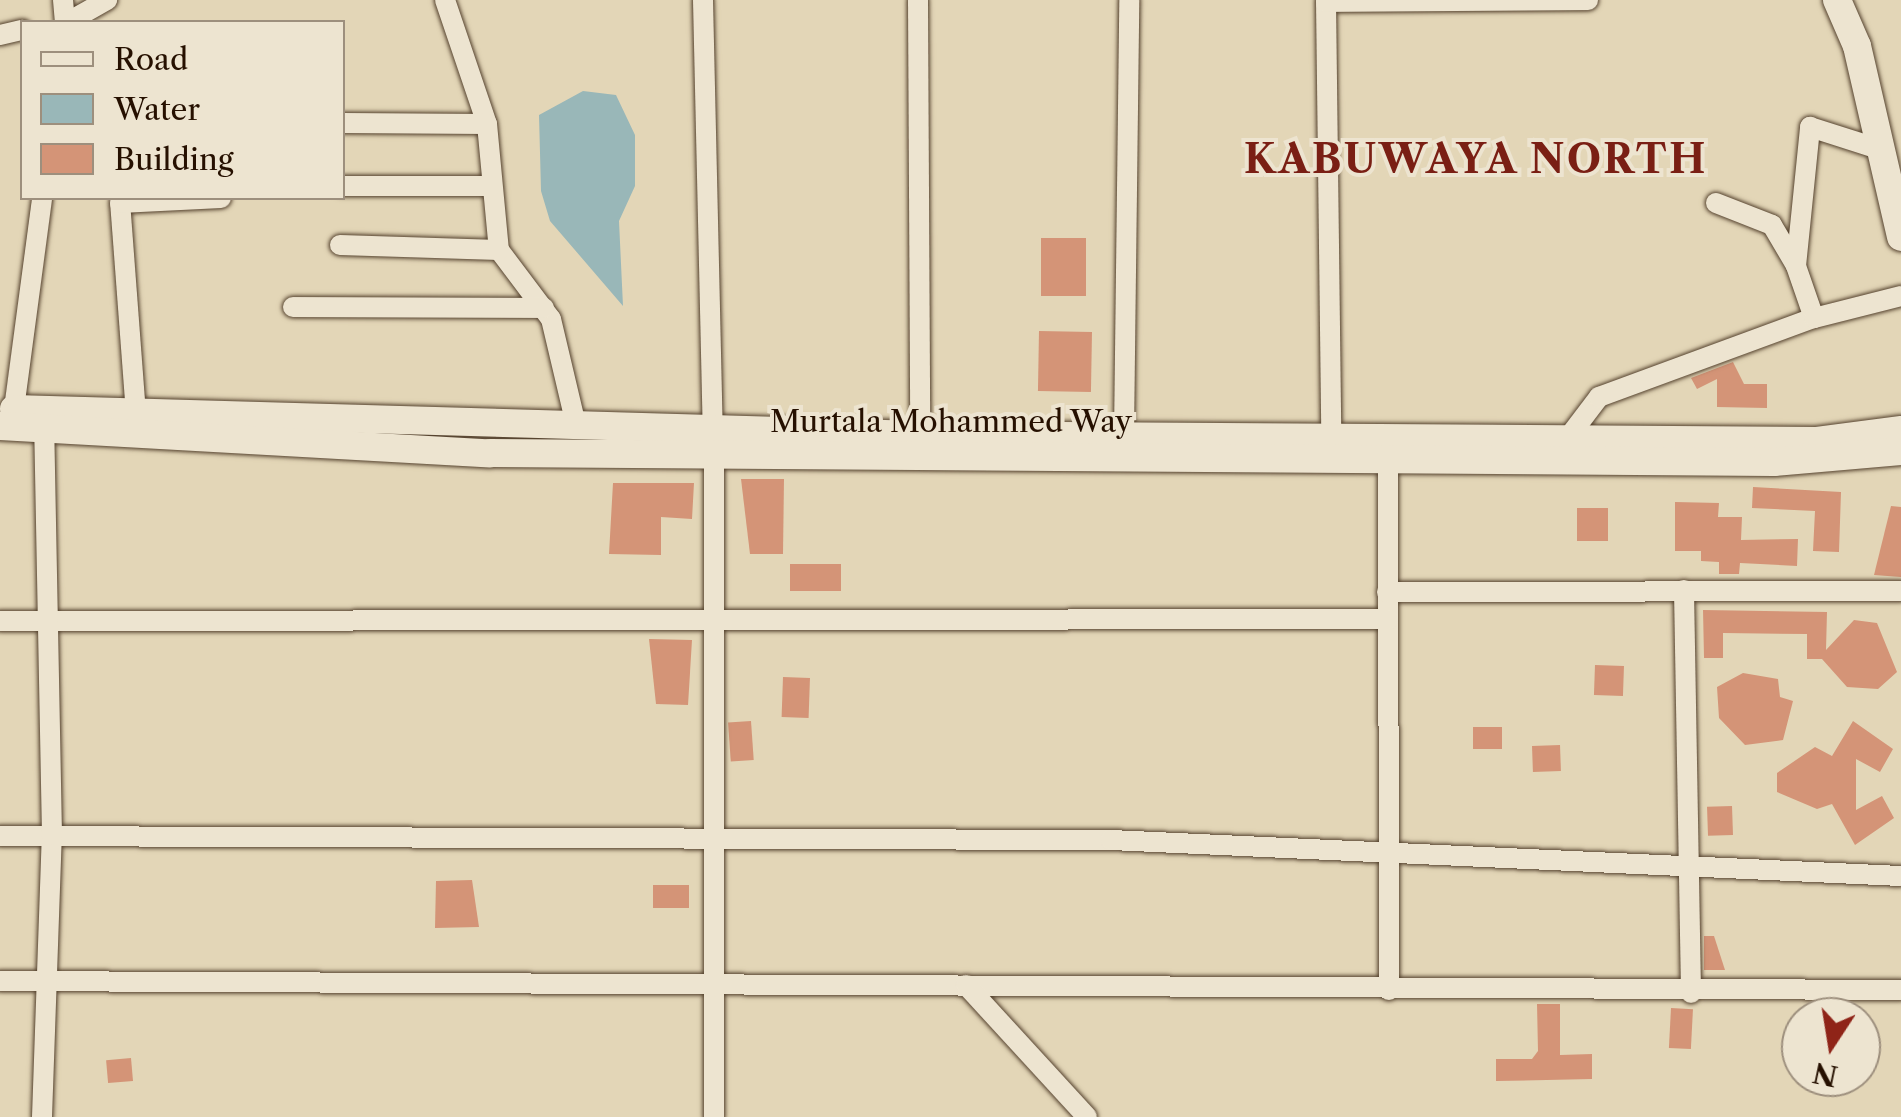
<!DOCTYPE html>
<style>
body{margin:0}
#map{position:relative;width:1901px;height:1117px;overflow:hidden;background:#e3d6b7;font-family:"Libre Caslon Text",serif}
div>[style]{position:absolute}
.water>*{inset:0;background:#99b7b8}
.building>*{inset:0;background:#d49477;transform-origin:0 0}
.roads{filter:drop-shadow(0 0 2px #55422e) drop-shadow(0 0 2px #55422e)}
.street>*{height:20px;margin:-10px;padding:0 10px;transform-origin:10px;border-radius:10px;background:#ede4d0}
.secondary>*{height:28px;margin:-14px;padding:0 14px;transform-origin:14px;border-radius:14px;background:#ede4d0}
span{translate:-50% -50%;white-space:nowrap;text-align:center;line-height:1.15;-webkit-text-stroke:8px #ede4d0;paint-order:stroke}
.street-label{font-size:30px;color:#261000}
.district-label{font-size:40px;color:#7a1f14;font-weight:700;letter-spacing:2.5px}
.legend{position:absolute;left:20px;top:20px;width:325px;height:180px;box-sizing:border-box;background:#ede4d0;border:2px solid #9d8f7d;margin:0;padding:12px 18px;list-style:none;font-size:30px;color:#261000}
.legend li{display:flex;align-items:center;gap:20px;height:50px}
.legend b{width:50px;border:2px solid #9d8f7d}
.north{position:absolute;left:1781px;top:997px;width:100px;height:100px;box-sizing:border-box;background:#ede4d0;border:2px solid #9d8f7d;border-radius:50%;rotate:192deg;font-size:28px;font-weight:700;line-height:40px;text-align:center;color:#261000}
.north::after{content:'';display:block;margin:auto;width:35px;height:45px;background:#8f2418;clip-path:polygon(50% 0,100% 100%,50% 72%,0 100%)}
</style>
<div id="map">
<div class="water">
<div style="clip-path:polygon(583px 91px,616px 95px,635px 135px,635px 186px,619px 221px,623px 306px,550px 221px,541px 191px,539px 115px)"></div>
</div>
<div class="building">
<div style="left:1041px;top:238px;width:45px;height:58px"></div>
<div style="left:1039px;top:331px;width:53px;height:60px;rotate:1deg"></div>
<div style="clip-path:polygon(1733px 362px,1744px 384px,1767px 384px,1767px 408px,1717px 407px,1717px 379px,1697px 389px,1691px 378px)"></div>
<div style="clip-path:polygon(741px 479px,784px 479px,783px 554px,750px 554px)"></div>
<div style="clip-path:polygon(613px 483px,694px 483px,692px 519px,661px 517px,661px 555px,609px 554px)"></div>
<div style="clip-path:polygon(1753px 487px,1841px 492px,1839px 552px,1813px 551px,1815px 511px,1752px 508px)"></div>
<div style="clip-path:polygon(1675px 502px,1719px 503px,1718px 517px,1742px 517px,1741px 540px,1798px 539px,1797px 566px,1740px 563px,1739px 574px,1719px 574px,1719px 562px,1701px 561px,1701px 551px,1675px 551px)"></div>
<div style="clip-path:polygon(1891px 506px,1901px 507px,1901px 577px,1874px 575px)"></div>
<div style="left:1577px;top:508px;width:31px;height:33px"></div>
<div style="left:790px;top:564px;width:51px;height:27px"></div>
<div style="clip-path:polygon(1703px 610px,1827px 612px,1826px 650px,1854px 620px,1877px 623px,1897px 672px,1878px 689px,1847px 687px,1822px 659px,1807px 659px,1807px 634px,1723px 633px,1723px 658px,1704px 658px)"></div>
<div style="clip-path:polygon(649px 639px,692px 640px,688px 705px,656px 704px)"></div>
<div style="left:1595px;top:665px;width:29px;height:30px;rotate:2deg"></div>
<div style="clip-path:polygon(1743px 673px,1778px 679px,1780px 697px,1793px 701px,1783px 740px,1745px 745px,1719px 718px,1717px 687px)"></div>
<div style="left:783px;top:677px;width:27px;height:40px;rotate:2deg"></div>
<div style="left:751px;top:721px;width:39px;height:23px;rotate:86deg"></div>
<div style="clip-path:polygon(1853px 721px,1893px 749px,1880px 772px,1856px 759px,1856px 810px,1882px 796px,1894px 818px,1855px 845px,1832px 804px,1817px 809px,1777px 792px,1777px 773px,1815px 747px,1832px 756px)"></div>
<div style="left:1473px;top:727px;width:29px;height:22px"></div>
<div style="left:1560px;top:745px;width:26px;height:28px;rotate:88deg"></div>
<div style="left:1732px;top:806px;width:29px;height:25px;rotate:88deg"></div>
<div style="clip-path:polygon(472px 880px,479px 927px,435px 928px,436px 881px)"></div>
<div style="left:653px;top:885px;width:36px;height:23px"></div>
<div style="clip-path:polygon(1704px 936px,1714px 936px,1725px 970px,1704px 970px)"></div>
<div style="clip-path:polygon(1537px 1004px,1560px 1004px,1560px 1055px,1592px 1054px,1592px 1079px,1496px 1081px,1496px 1059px,1532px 1059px,1538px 1051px)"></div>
<div style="left:1671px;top:1008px;width:22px;height:40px;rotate:3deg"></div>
<div style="left:131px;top:1058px;width:23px;height:25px;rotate:85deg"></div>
</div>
<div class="roads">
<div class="street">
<div style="left:63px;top:0;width:22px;rotate:85deg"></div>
<div style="left:445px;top:0;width:131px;rotate:71.3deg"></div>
<div style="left:487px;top:124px;width:127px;rotate:84.6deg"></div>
<div style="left:499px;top:250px;width:86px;rotate:53deg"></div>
<div style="left:551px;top:319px;width:113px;rotate:76.7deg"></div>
<div style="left:703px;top:0;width:430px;rotate:88.7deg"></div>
<div style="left:918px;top:0;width:435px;rotate:89.7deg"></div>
<div style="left:1326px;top:0;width:435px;rotate:89.3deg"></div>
<div style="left:1326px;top:2px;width:262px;rotate:-0.4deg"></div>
<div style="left:68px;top:22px;width:45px;rotate:-29.4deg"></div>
<div style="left:0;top:35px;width:23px;rotate:-13deg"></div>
<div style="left:342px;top:123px;width:145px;rotate:0.4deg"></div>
<div style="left:342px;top:186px;width:149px"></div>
<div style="left:1716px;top:203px;width:60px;rotate:21.4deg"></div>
<div style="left:1772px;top:225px;width:45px;rotate:59.5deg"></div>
<div style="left:340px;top:245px;width:159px;rotate:1.8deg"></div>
<div style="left:293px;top:307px;width:251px;rotate:0.2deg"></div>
<div style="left:1814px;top:318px;width:55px;rotate:-109.1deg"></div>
<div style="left:1796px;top:266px;width:140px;rotate:-84.2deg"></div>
<div style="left:1810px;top:127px;width:76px;rotate:17.7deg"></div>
<div style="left:14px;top:409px;width:213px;rotate:-82.4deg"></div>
<div style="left:136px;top:414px;width:212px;rotate:-94.3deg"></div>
<div style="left:120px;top:203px;width:101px;rotate:-2.8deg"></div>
<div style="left:1124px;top:435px;width:435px;rotate:-89.3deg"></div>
<div style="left:1567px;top:439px;width:53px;rotate:-52.7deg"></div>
<div style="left:1599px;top:397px;width:229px;rotate:-20.2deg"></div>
<div style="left:1814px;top:318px;width:90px;rotate:-14.2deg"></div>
<div style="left:1388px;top:459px;width:531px;rotate:89.89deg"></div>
<div style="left:1684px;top:590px;width:403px;rotate:89deg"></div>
<div style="left:1387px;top:592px;width:514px;rotate:-0.11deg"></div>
<div style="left:0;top:621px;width:1388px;rotate:-0.08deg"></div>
<div style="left:0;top:836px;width:1111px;rotate:0.21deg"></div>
<div style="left:1111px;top:840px;width:791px;rotate:2.61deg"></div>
<div style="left:0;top:981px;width:1901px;rotate:0.27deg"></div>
<div style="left:966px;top:985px;width:179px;rotate:47.5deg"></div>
<div style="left:42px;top:1117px;width:282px;rotate:-88deg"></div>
<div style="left:52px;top:835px;width:405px;rotate:-91.1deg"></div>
<div style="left:714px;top:1117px;width:663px;rotate:-90deg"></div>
</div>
<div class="secondary">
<div style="left:1837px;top:0;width:50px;rotate:66.5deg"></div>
<div style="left:1857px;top:46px;width:196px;rotate:77deg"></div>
<div style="left:14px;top:409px;width:906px;rotate:1.64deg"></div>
<div style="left:920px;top:435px;width:897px;rotate:0.38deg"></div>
<div style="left:1817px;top:441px;width:85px;rotate:-7.5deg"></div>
<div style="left:0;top:426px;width:491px;rotate:3.2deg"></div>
<div style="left:490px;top:453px;width:1284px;rotate:0.4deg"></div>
<div style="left:1774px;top:462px;width:127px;rotate:-5deg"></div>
</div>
</div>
<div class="street-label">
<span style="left:951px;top:422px">Murtala Mohammed Way</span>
</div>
<div class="district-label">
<span style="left:1476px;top:159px">KABUWAYA NORTH</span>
</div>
<ul class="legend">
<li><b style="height:12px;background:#ede4d0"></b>Road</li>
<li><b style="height:28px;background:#99b7b8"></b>Water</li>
<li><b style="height:28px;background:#d49477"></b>Building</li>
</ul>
<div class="north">N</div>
</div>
